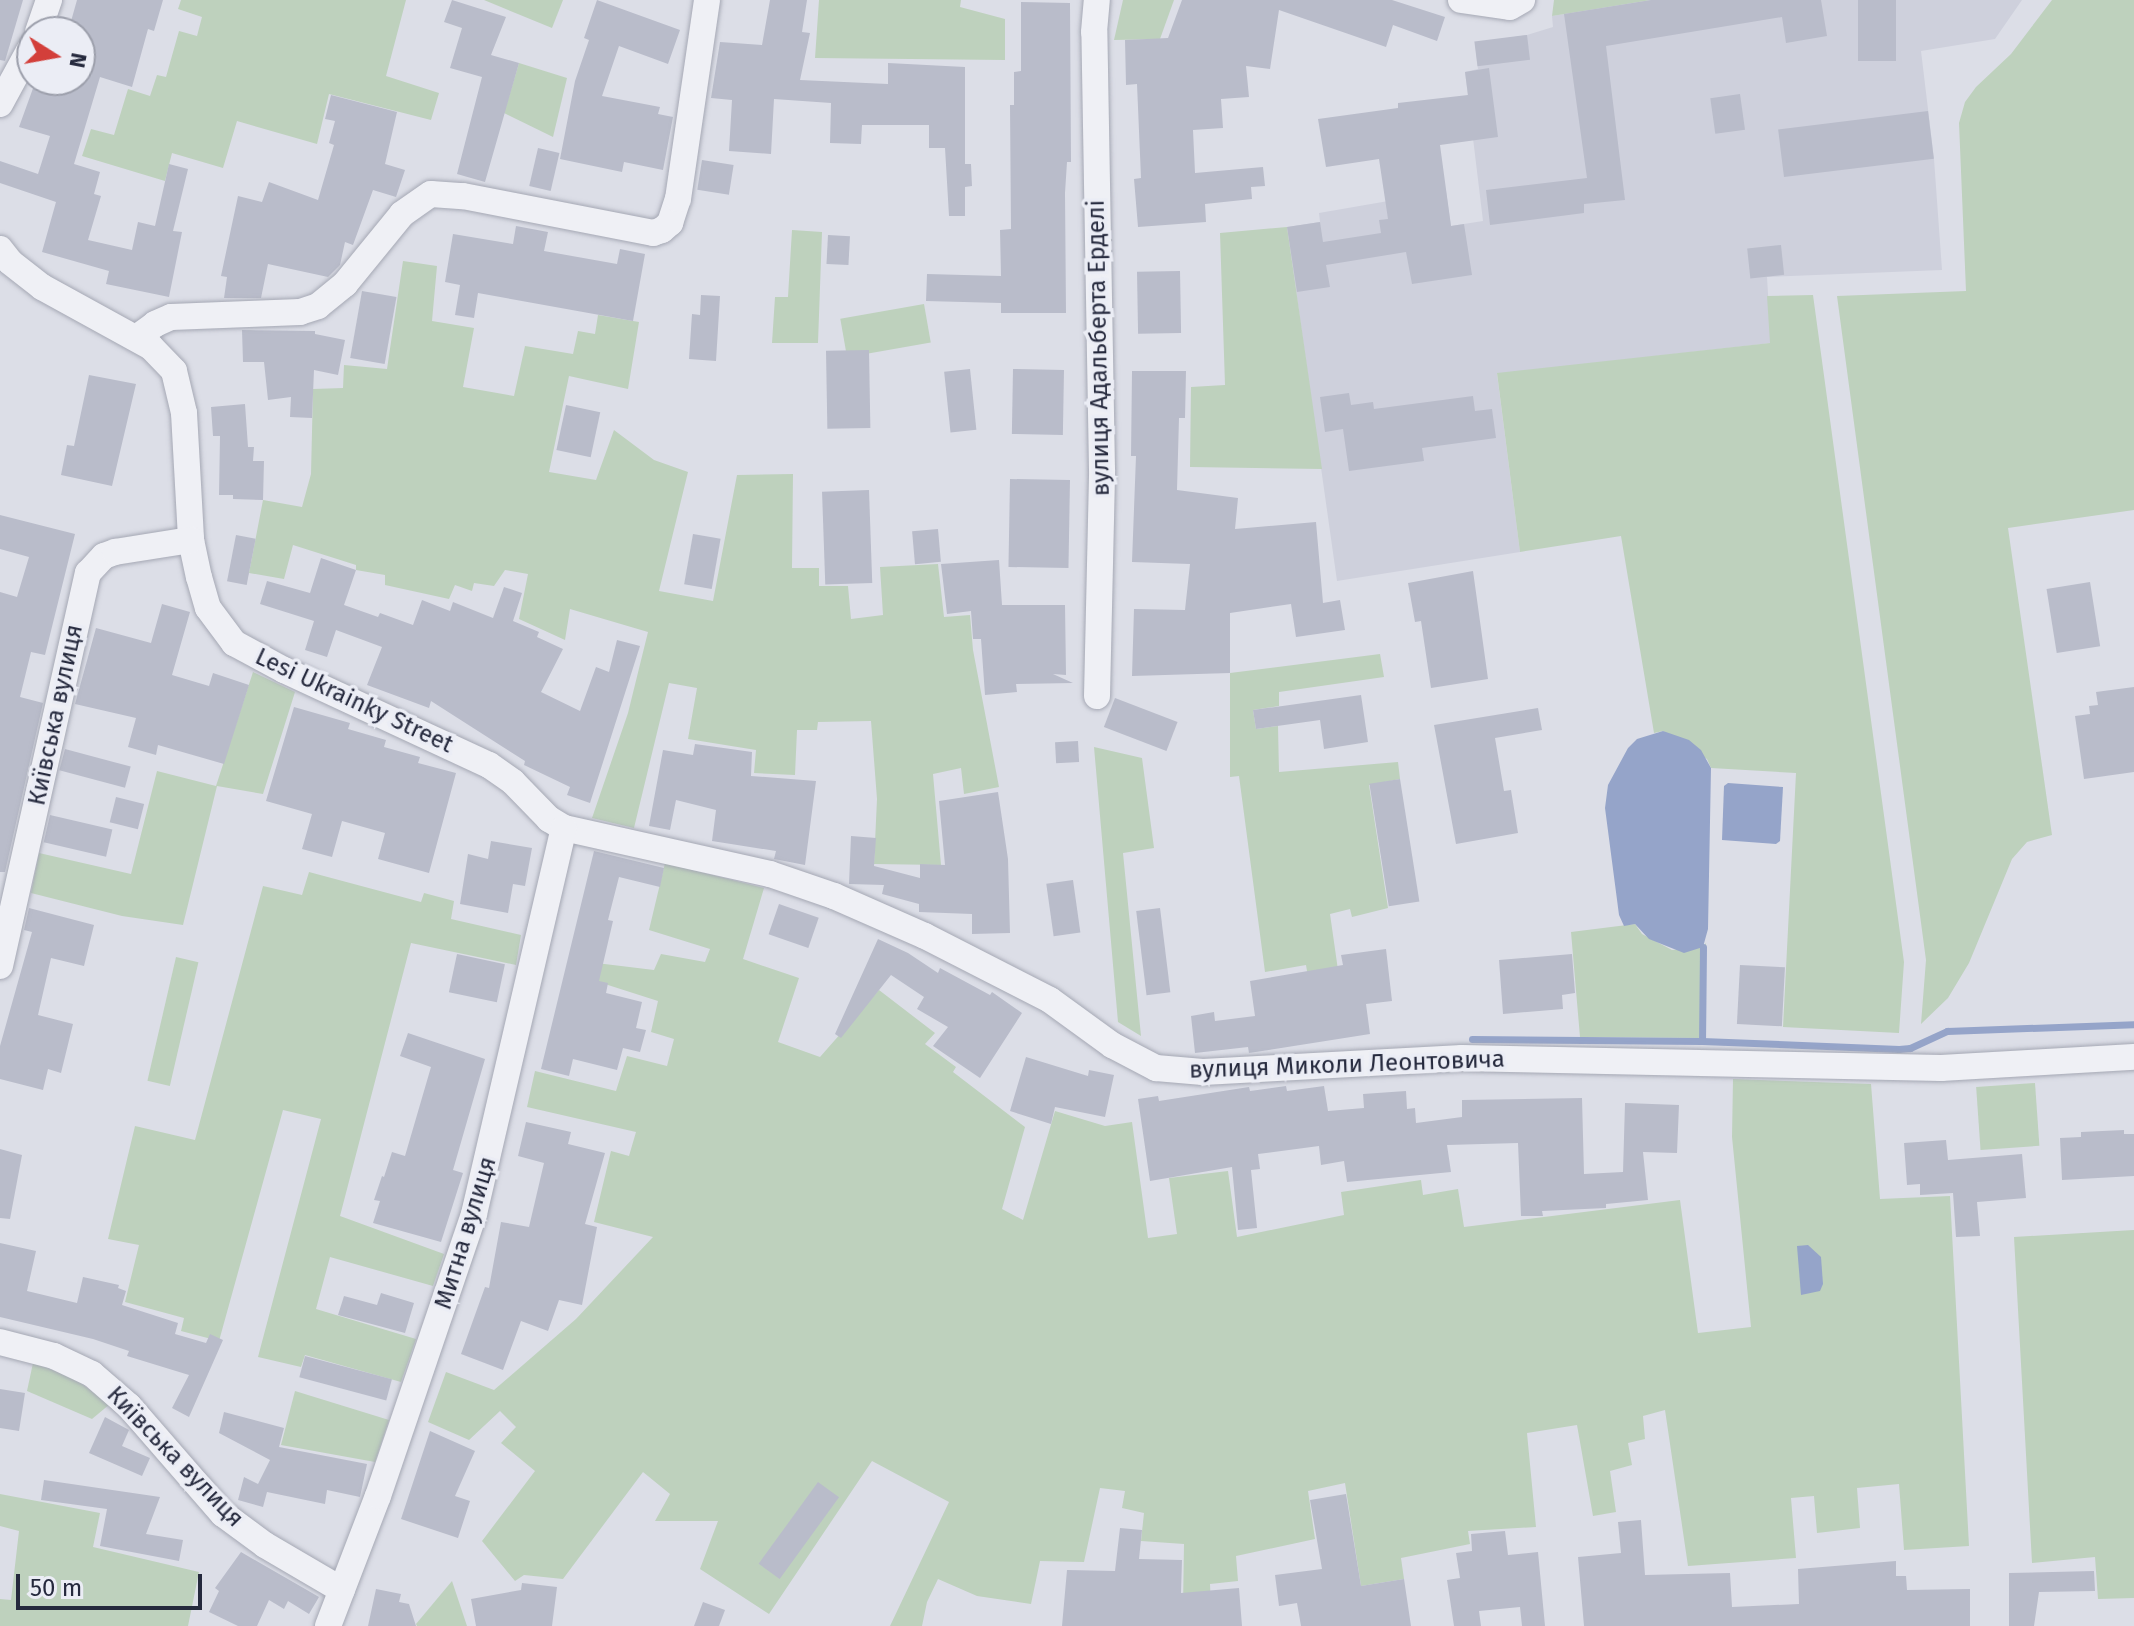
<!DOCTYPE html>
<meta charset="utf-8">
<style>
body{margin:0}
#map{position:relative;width:2134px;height:1626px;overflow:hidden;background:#dcdee7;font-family:"Fira Sans",sans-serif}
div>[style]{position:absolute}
.built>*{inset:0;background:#ced0dc}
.green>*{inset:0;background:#bed1bd;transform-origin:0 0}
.water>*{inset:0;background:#95a4c9}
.stream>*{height:7px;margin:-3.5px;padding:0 3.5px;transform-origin:3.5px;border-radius:3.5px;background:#95a4c9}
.building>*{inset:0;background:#b9bcca;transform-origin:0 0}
.roads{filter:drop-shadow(0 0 2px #a5a8b4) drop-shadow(0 0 2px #a5a8b4)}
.minor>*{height:26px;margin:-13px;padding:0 13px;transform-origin:13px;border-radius:13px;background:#eff0f5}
span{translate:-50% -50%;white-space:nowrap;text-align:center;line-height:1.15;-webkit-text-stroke:7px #ebedf5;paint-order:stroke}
.street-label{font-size:24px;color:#25293d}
.north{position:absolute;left:16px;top:16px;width:80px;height:80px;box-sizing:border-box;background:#ebedf5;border:2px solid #9c9fab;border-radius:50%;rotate:101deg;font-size:22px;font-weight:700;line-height:32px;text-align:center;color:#25293d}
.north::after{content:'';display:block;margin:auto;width:28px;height:36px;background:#d33f3a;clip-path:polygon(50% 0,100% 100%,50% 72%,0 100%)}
.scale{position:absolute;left:16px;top:1574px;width:186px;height:36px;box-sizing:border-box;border:4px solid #25293d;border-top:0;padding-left:10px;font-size:24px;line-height:28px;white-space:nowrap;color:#25293d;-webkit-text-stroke:6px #ebedf5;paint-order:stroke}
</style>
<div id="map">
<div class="built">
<div style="clip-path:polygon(1651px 0,2022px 0,1995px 39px,1921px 51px,1934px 159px,1942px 270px,1767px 277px,1771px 343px,1497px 374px,1520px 552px,1337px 581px,1287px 227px,1320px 222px,1319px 213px,1446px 191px,1451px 226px,1483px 221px,1465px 72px,1478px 69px,1475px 43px,1527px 35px,1553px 27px,1552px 16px)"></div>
</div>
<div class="green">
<div style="clip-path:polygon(181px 0,406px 0,386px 76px,439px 93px,431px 120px,329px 94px,317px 144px,237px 121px,223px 168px,172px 153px,165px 181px,82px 156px,91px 129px,114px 135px,128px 89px,150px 96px,157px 75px,166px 77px,179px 31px,197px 36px,202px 17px,178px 9px)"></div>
<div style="clip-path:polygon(484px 0,563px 0,552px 28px)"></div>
<div style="clip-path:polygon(819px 0,961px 0,960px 7px,1005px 19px,1005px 60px,815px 58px)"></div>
<div style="clip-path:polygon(1123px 0,1174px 0,1160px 39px,1114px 40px)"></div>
<div style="clip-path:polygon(1554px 0,1651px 0,1552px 16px)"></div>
<div style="clip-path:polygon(2052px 0,2134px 0,2134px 510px,2008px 528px,2052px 835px,2027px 842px,2012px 859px,1969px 963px,1948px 998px,1921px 1024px,1926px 960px,1837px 296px,1966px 291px,1959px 123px,1965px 102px,1976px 87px,2011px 54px)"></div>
<div style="clip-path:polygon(519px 63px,567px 78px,553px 137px,504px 113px)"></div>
<div style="clip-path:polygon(1287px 227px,1322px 469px,1190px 467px,1191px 387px,1225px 385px,1220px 233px)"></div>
<div style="clip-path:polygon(792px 230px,822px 232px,818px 343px,772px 343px,775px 297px,788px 297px)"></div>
<div style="clip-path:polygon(403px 261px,437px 266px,432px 321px,474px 328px,463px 387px,514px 396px,525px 346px,573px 354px,578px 331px,595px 334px,598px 315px,639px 322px,628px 389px,569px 376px,549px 472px,596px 480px,614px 430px,654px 460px,688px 472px,659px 591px,713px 601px,737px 475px,793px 474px,792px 568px,819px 568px,819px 586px,848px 586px,851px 619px,883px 615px,880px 567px,938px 564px,944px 617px,970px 615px,973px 650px,999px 787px,964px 794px,961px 768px,933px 774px,941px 865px,874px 864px,877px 799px,871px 721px,818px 722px,817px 730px,797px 730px,795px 775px,754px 773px,756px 750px,688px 739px,697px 688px,669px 683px,634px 828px,592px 818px,628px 713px,648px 632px,570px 609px,565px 640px,519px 619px,528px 574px,505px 570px,494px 586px,474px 583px,472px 591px,455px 585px,449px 599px,385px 585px,385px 575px,356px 570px,356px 565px,293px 545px,284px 579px,249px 573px,263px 500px,302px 507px,311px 474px,313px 389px,343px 388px,344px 365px,387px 369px)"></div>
<div style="clip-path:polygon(1813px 295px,1904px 962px,1899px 1033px,1783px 1027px,1796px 773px,1711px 768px,1707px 759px,1663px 731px,1654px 733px,1621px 536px,1520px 552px,1497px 373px,1770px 343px,1767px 296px)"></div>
<div style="left:924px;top:304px;width:39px;height:85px;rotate:80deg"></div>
<div style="clip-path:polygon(1380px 654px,1384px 677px,1279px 692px,1279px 706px,1253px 710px,1256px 729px,1278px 726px,1279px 772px,1398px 762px,1400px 779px,1369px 785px,1388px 908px,1352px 917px,1350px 909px,1330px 914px,1339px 977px,1309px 983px,1306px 965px,1265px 972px,1239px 776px,1230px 777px,1230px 673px)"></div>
<div style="clip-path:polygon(253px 672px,295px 692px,263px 794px,217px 786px,183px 925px,122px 916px,31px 893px,39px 853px,131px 874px,157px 771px,216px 786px)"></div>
<div style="clip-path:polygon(1094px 747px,1142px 758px,1154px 848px,1123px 853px,1141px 1036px,1118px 1022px)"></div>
<div style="clip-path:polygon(665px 863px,764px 888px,743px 959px,799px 978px,778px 1042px,820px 1057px,879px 990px,935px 1033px,925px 1044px,956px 1067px,953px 1072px,1025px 1127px,1002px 1209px,1023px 1220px,1055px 1111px,1105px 1126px,1132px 1122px,1148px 1238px,1177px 1234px,1169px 1178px,1228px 1171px,1237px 1237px,1344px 1215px,1341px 1192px,1421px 1180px,1423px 1195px,1458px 1189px,1464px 1227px,1680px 1200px,1698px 1333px,1751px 1327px,1732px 1137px,1733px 1079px,1871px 1084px,1880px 1199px,1950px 1196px,1969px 1546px,1904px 1550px,1899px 1484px,1857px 1488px,1860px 1528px,1817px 1533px,1814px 1496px,1791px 1498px,1796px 1558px,1688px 1566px,1665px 1410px,1643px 1416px,1645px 1439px,1628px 1443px,1632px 1465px,1610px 1471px,1616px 1512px,1593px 1516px,1577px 1425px,1527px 1433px,1536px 1527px,1468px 1531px,1470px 1544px,1401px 1558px,1404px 1579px,1361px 1586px,1345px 1483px,1308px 1491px,1315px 1539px,1236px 1556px,1238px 1581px,1210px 1584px,1211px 1606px,1183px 1607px,1184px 1544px,1141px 1541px,1144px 1513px,1122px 1508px,1125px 1491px,1100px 1488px,1084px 1562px,1040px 1561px,1031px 1604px,977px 1596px,938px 1579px,927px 1602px,922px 1626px,890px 1626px,949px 1502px,872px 1461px,769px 1614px,700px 1569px,718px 1521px,655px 1521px,670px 1494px,643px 1472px,563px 1579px,524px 1575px,515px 1581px,482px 1541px,535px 1471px,501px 1443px,516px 1427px,500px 1411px,469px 1440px,428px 1422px,446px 1372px,494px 1390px,576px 1319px,653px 1237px,594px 1222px,611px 1151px,629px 1156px,636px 1132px,527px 1107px,535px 1071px,616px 1091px,627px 1056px,667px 1066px,674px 1039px,651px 1032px,658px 1001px,583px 977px,588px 962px,654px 970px,661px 954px,705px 962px,710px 949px,649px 930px)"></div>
<div style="clip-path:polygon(309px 872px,421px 902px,424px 893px,454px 901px,451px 919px,521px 935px,516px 965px,411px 943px,340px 1216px,444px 1254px,433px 1286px,330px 1257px,316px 1309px,416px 1339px,401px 1382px,305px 1355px,301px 1367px,258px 1357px,321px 1119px,283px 1110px,219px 1341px,181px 1331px,184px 1318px,125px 1302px,139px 1245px,108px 1239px,135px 1126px,195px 1140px,263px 886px,302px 895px)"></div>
<div style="clip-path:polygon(1635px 924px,1642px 934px,1672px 950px,1703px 947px,1706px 943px,1705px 1038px,1580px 1037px,1571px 932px)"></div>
<div style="left:176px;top:957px;width:23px;height:127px;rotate:13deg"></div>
<div style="left:2035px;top:1083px;width:63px;height:59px;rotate:86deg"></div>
<div style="clip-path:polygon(2134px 1230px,2134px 1598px,2098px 1599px,2095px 1557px,2032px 1563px,2014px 1237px)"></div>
<div style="clip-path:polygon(33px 1363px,72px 1377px,110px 1404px,92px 1419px,27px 1391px)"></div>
<div style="clip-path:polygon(295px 1391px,389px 1420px,375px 1462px,281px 1445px)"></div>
<div style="clip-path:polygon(0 1494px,100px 1513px,93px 1547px,199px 1572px,188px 1626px,0 1626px,0 1599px,11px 1600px,19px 1531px,0 1526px)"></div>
<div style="clip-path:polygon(452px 1581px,467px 1626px,417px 1626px,416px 1624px)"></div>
</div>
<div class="water">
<div style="clip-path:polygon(1663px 731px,1689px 740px,1701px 750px,1711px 768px,1708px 929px,1703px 947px,1684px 953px,1649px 939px,1635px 924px,1624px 926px,1619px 915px,1605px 808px,1608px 785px,1628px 748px,1637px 739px)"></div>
<div style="clip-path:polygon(1728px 783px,1783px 787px,1780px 841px,1776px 844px,1722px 840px,1724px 786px)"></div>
<div style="clip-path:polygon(1808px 1245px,1821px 1257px,1823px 1284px,1820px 1291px,1801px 1295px,1797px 1246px)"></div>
</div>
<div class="stream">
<div style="left:1703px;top:947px;width:94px;rotate:90.6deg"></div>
<div style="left:1702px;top:1041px;width:197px;rotate:2.3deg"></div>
<div style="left:1899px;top:1049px;width:11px;rotate:-5deg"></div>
<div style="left:1910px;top:1048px;width:41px;rotate:-24.7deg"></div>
<div style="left:1947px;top:1031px;width:187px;rotate:-2.1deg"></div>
<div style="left:1472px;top:1039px;width:230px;rotate:0.5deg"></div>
</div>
<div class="building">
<div style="clip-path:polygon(0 0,23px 0,5px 61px,0 60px)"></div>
<div style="clip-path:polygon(77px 0,163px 0,154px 31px,148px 29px,132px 87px,100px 77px,74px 164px,100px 172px,94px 194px,101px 196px,88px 240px,132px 250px,138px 222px,155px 226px,169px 164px,188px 169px,173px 231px,182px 232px,169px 297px,106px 284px,109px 271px,42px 252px,56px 202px,0 183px,0 161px,38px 174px,50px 136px,19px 127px,36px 80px,80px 80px,80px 32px,68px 32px)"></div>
<div style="clip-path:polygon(452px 0,506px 17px,491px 55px,519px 63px,485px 182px,457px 174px,482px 77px,450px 68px,462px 28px,444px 22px)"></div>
<div style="clip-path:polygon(597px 0,680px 30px,668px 64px,619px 46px,602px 96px,660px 107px,658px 114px,673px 117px,663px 170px,624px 162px,622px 172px,560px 159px,575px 81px,589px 40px,584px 38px)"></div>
<div style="clip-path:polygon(770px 0,807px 0,802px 32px,810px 33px,800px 80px,888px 84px,888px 63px,965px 67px,965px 164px,971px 164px,972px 186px,965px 187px,965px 216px,949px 216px,945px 148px,929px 148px,929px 125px,862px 125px,861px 144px,830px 143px,831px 103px,774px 99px,771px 154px,729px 151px,732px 100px,711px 98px,720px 42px,762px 45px)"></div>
<div style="clip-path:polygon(1182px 0,1392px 0,1445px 17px,1437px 41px,1393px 25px,1386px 47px,1279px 10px,1270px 69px,1246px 66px,1249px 97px,1221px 99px,1223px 128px,1193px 130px,1195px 173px,1263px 167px,1265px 186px,1251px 187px,1252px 199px,1205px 204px,1206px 222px,1138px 227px,1134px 179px,1141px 178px,1137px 84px,1126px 85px,1125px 40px,1168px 38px)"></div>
<div style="clip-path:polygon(1651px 0,1821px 0,1827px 36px,1786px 43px,1782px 17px,1606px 46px,1625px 200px,1584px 204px,1584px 213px,1490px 225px,1486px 190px,1587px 178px,1564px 14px)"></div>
<div style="left:1858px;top:0;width:38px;height:61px"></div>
<div style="clip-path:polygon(1021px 2px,1070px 3px,1071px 162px,1067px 162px,1065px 193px,1066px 313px,1001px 313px,1001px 303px,926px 301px,927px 274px,1001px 276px,1000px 230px,1011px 229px,1010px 105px,1014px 105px,1014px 72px,1021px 71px)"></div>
<div style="left:1527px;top:35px;width:25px;height:53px;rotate:83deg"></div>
<div style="clip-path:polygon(1489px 68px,1498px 137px,1440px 145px,1451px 226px,1464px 224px,1472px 275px,1412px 284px,1406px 252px,1326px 265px,1330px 287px,1297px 292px,1287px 227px,1320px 222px,1323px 242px,1381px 233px,1379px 220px,1388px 219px,1379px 159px,1326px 167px,1318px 119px,1398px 108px,1398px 103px,1468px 95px,1465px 72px)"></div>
<div style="left:1740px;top:94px;width:36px;height:30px;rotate:82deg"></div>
<div style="clip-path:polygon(331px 95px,397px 112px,385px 164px,405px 170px,396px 197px,373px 190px,353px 245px,345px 242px,340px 265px,328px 277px,268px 264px,261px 298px,224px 298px,227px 277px,221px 276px,238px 196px,262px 202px,269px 182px,318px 200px,334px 145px,329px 143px,335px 121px,325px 119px)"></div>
<div style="left:1928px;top:111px;width:48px;height:151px;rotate:83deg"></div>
<div style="left:538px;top:148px;width:22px;height:39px;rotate:13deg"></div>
<div style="left:702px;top:160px;width:32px;height:30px;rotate:9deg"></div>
<div style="clip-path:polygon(516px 226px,548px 232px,544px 251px,617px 264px,620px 249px,645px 254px,633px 321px,478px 293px,474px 318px,455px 315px,460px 285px,445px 282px,453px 234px,513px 244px)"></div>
<div style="left:828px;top:235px;width:22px;height:29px;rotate:3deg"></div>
<div style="left:1781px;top:245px;width:30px;height:34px;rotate:84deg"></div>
<div style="left:1180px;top:271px;width:62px;height:43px;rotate:89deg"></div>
<div style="left:362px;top:291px;width:35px;height:68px;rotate:10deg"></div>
<div style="clip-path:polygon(701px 295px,720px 296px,716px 361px,689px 359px,692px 314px,700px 315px)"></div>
<div style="clip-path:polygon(242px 330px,315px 331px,315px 334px,345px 340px,338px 375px,314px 370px,312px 418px,290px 417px,291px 397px,268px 400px,264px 362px,243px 362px)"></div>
<div style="left:869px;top:350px;width:78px;height:43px;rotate:89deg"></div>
<div style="left:970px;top:369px;width:61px;height:26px;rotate:84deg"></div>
<div style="left:1013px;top:369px;width:51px;height:65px;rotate:1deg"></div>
<div style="clip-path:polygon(1132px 371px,1186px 371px,1185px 418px,1179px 418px,1177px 490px,1238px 498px,1235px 529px,1316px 522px,1323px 603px,1340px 600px,1345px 630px,1296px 637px,1291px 604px,1230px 613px,1230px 673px,1132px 676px,1134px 609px,1185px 610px,1190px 564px,1132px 562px,1136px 456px,1131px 456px)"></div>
<div style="clip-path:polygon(89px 375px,136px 384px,112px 486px,61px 475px,67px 445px,74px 446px)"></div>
<div style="clip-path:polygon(1349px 393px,1351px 405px,1373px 402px,1374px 409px,1473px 396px,1475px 411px,1492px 409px,1496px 438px,1422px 448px,1424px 461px,1349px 471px,1343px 429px,1325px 432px,1320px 397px)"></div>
<div style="clip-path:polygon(245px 404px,248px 447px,254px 447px,253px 461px,264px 461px,263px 500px,233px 499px,233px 495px,219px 495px,220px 436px,213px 436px,211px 407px)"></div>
<div style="left:566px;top:405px;width:35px;height:46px;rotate:12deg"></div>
<div style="left:1010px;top:479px;width:60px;height:88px;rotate:1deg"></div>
<div style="left:869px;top:490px;width:93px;height:47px;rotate:88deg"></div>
<div style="clip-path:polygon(0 515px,75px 534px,45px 655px,31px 652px,20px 697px,43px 703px,5px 872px,0 872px,0 592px,17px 597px,29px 557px,0 549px)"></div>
<div style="left:938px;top:529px;width:33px;height:26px;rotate:85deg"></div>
<div style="left:693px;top:534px;width:28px;height:51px;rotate:10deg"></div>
<div style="left:236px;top:535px;width:20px;height:47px;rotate:11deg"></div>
<div style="clip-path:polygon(321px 558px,356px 570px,344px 605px,378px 617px,380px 613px,413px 625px,422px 600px,450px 611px,453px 602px,493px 618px,504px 587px,522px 593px,513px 621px,539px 632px,537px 637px,563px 649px,541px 692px,580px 711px,596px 667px,609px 672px,617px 640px,640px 646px,590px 803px,567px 795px,570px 787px,524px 765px,525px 761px,431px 701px,429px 708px,367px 685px,382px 647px,336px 630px,327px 657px,305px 650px,314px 621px,260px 604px,267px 581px,310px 593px)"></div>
<div style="clip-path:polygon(999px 560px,1002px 605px,1065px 605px,1066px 675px,1053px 674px,1073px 683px,1016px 684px,1017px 692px,985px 695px,981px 639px,973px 639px,971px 611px,947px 614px,941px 564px)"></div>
<div style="clip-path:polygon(1473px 571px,1488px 679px,1431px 688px,1421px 621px,1415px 622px,1408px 583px)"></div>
<div style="left:2090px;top:582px;width:65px;height:44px;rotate:81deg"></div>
<div style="clip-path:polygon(162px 604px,190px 612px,172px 675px,209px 686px,213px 673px,249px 685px,224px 764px,158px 745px,156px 755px,128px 747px,136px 718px,75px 704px,96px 628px,151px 643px)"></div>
<div style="clip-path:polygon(2134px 687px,2134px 772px,2084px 779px,2075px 716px,2090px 714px,2089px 706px,2098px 705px,2096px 692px)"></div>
<div style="clip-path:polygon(1361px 695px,1368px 742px,1324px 749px,1320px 720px,1256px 729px,1253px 710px)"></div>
<div style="left:1115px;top:698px;width:67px;height:31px;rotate:21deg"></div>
<div style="clip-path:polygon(294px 707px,350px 723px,348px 729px,386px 740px,384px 747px,420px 757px,418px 763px,456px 773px,429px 873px,378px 859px,385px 833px,342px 821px,332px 857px,302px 849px,312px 814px,266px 801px)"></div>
<div style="clip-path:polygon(1538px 708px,1542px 730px,1495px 738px,1504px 791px,1511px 790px,1518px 833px,1456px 844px,1434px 725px)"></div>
<div style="left:1078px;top:741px;width:21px;height:23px;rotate:87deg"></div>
<div style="clip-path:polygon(695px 744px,752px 752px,751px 776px,816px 781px,805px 865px,774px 859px,776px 851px,712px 841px,716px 810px,676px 800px,670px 830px,649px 826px,663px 750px,693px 755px)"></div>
<div style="left:65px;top:749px;width:68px;height:22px;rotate:15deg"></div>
<div style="left:1400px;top:779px;width:124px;height:31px;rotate:81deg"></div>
<div style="clip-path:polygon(998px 792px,1008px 859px,1010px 933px,972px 934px,972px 914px,919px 912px,919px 904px,882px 894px,884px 885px,849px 884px,851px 836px,876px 838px,874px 866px,920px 878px,920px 864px,945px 865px,939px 801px)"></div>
<div style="left:116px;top:797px;width:29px;height:26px;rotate:14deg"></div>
<div style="left:50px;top:815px;width:64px;height:28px;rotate:13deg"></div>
<div style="clip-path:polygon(491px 841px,532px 848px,525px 886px,513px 884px,508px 913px,460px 904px,468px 854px,488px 859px)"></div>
<div style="clip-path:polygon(594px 851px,664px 868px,660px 887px,619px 877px,608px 920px,613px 921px,599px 981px,608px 983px,606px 993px,642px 1002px,636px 1028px,646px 1030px,640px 1052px,623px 1048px,617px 1070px,573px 1059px,569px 1076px,541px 1069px)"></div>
<div style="left:1073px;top:880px;width:53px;height:27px;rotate:82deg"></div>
<div style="left:779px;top:904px;width:42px;height:32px;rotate:19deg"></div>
<div style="clip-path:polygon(29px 908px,94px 925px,84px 966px,51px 958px,38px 1015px,73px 1024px,61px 1073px,48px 1069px,43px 1090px,0 1079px,0 1046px,32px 932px,24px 930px)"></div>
<div style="left:1160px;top:908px;width:85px;height:24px;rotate:83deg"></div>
<div style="clip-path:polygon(878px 939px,908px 953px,938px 973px,940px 968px,990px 995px,992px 992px,1022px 1013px,980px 1078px,933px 1046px,948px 1027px,917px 1009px,924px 997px,891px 975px,841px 1038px,835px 1034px)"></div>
<div style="clip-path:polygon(1386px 949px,1392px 1001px,1366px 1004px,1370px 1034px,1249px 1053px,1248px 1047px,1195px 1053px,1191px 1016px,1214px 1012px,1215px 1021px,1255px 1016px,1250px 981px,1343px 965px,1341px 955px)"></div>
<div style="left:457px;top:954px;width:49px;height:39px;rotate:12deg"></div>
<div style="clip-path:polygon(1572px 954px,1575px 993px,1562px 995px,1563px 1009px,1503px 1014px,1499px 960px)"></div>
<div style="left:1740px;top:965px;width:45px;height:59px;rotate:3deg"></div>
<div style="clip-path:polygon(408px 1033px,485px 1059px,453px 1170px,463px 1173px,441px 1242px,373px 1223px,380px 1201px,374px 1200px,382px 1176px,384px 1177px,392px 1152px,405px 1156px,431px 1067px,400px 1056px)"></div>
<div style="clip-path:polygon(1026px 1057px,1088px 1076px,1089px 1070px,1114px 1075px,1105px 1117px,1055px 1107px,1051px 1124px,1010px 1111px)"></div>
<div style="clip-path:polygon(1286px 1086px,1287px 1091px,1324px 1086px,1328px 1111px,1364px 1108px,1363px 1094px,1406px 1091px,1407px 1109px,1415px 1108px,1416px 1123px,1462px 1117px,1462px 1100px,1582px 1098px,1584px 1174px,1623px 1172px,1625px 1103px,1679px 1105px,1677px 1153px,1643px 1152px,1648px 1200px,1606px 1204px,1606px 1208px,1542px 1211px,1543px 1216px,1521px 1216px,1518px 1143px,1447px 1145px,1451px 1172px,1347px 1182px,1344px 1161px,1321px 1165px,1319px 1146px,1258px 1154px,1260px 1169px,1251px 1170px,1257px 1228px,1238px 1230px,1232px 1167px,1150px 1181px,1138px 1099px,1158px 1096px,1159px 1101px,1249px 1087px,1250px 1091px)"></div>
<div style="clip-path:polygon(526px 1122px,571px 1132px,568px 1144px,605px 1153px,585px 1224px,597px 1227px,582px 1305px,559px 1300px,548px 1331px,521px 1321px,503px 1370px,461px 1354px,485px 1287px,489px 1288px,501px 1222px,529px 1227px,544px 1163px,518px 1156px)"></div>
<div style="clip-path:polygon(2124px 1130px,2124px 1134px,2134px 1134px,2134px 1176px,2062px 1180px,2060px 1138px,2081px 1137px,2081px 1132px)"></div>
<div style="clip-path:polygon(1946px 1140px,1948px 1160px,2022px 1154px,2026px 1198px,1977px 1202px,1980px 1236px,1956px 1237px,1953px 1193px,1920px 1195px,1920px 1184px,1907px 1185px,1904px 1143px)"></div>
<div style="clip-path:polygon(0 1149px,22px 1155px,10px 1219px,0 1218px)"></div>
<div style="clip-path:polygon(0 1243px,36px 1251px,27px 1291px,77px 1303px,83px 1277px,119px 1285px,118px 1288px,126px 1291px,122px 1305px,178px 1323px,175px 1334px,206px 1343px,210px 1334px,223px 1340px,189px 1417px,172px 1408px,189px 1375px,127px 1356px,129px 1351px,93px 1339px,0 1317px)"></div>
<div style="clip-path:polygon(381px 1293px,414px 1303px,405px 1333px,338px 1315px,344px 1296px,377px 1305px)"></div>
<div style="left:305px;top:1356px;width:90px;height:22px;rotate:15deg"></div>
<div style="clip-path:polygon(0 1389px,25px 1393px,19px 1431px,0 1428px)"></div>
<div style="clip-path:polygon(224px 1412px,284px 1428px,279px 1447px,367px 1464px,360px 1497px,327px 1490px,325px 1504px,267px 1492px,263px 1507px,238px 1500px,244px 1477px,258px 1484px,270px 1460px,219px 1433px)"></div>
<div style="clip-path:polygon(105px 1417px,129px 1430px,122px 1446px,150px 1458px,142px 1476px,89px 1453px)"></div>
<div style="clip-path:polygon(430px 1431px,475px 1451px,455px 1496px,470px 1501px,458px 1538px,401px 1519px)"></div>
<div style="clip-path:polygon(44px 1480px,160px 1497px,146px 1534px,183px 1540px,179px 1561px,100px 1546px,107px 1509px,41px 1500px)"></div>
<div style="left:818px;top:1482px;width:26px;height:101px;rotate:36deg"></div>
<div style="clip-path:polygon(1346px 1494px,1361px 1586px,1404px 1579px,1411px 1626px,1301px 1626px,1297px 1603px,1279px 1606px,1275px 1575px,1322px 1569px,1310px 1500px)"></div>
<div style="clip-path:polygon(1641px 1520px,1645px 1575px,1730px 1573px,1732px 1607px,1799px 1604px,1798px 1569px,1896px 1561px,1896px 1576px,1906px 1576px,1907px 1590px,1970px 1589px,1970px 1626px,1584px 1626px,1578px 1557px,1621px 1553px,1618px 1522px)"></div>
<div style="clip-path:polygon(1120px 1528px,1142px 1530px,1139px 1559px,1182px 1560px,1181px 1593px,1239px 1588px,1242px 1626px,1062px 1626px,1067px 1570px,1115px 1571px)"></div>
<div style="clip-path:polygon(1505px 1531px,1508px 1555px,1538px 1552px,1545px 1626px,1522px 1626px,1520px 1607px,1479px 1611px,1481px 1626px,1454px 1626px,1447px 1580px,1460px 1578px,1456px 1553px,1472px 1551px,1471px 1534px)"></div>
<div style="clip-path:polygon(241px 1552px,319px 1597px,309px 1614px,288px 1601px,284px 1609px,269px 1600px,257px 1626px,238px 1626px,209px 1612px,219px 1591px,215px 1588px)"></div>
<div style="clip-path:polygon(2094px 1571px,2095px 1591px,2039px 1592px,2034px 1626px,2009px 1626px,2009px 1573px)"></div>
<div style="clip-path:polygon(522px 1583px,557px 1587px,552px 1626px,476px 1626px,471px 1599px,521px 1590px)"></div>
<div style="clip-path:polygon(376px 1589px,401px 1594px,399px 1602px,409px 1604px,416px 1626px,368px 1626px)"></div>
<div style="clip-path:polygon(703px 1602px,725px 1610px,719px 1626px,694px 1626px)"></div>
</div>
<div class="roads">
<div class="minor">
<div style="left:1461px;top:0;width:49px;rotate:8.1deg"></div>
<div style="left:1510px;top:7px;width:14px;rotate:-30deg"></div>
<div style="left:38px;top:32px;width:34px;rotate:-71deg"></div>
<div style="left:0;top:104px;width:67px;rotate:-61.5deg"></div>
<div style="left:0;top:249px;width:16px;rotate:52deg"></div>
<div style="left:10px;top:262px;width:41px;rotate:38deg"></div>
<div style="left:42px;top:287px;width:124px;rotate:28.8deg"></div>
<div style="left:151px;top:347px;width:33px;rotate:46deg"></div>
<div style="left:174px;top:371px;width:43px;rotate:76.6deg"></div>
<div style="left:184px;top:413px;width:127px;rotate:86.8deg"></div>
<div style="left:191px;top:540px;width:38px;rotate:78deg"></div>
<div style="left:199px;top:577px;width:32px;rotate:74deg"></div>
<div style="left:208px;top:608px;width:44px;rotate:53.4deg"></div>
<div style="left:234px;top:643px;width:57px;rotate:28.4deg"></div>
<div style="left:284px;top:670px;width:226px;rotate:24.9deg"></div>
<div style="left:489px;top:765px;width:29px;rotate:35deg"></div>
<div style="left:513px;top:782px;width:52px;rotate:45.8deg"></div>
<div style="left:549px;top:819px;width:17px;rotate:31deg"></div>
<div style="left:564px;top:828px;width:211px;rotate:12.6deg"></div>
<div style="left:770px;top:874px;width:68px;rotate:19deg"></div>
<div style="left:834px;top:896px;width:99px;rotate:23.7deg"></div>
<div style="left:925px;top:936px;width:140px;rotate:27.1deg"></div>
<div style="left:1050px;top:1000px;width:77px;rotate:36deg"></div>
<div style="left:1112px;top:1045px;width:50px;rotate:27.6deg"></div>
<div style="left:1156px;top:1068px;width:47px;rotate:4.9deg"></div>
<div style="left:1203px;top:1072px;width:259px;rotate:-3.1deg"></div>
<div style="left:1462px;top:1058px;width:479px;rotate:1.2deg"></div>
<div style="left:1941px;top:1068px;width:193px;rotate:-3.3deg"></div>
<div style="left:136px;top:338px;width:24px;rotate:-36deg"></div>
<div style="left:155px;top:324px;width:17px;rotate:-24deg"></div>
<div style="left:171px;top:317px;width:129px;rotate:-2.2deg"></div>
<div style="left:300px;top:312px;width:19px;rotate:-18deg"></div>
<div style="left:318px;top:306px;width:35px;rotate:-39deg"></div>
<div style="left:345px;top:284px;width:90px;rotate:-50.8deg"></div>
<div style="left:402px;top:214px;width:35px;rotate:-35deg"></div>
<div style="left:431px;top:194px;width:32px;rotate:4deg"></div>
<div style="left:463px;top:196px;width:194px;rotate:11deg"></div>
<div style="left:653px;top:233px;width:9px;rotate:-18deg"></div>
<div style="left:662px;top:230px;width:11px;rotate:-41deg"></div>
<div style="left:670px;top:223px;width:25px;rotate:-72deg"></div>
<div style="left:678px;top:199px;width:201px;rotate:-81.7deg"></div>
<div style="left:1097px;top:696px;width:226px;rotate:-88.7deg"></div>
<div style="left:1102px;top:470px;width:438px;rotate:-91deg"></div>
<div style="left:1094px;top:32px;width:32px;rotate:-85deg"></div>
<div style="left:0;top:966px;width:403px;rotate:-77.4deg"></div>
<div style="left:88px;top:573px;width:23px;rotate:-47deg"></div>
<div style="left:104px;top:556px;width:12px;rotate:-20deg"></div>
<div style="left:115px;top:552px;width:77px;rotate:-9deg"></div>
<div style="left:0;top:1342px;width:56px;rotate:14.5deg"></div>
<div style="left:54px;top:1356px;width:42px;rotate:25.3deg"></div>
<div style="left:92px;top:1374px;width:49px;rotate:40.9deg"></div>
<div style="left:129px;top:1406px;width:143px;rotate:49deg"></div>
<div style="left:223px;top:1514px;width:52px;rotate:36.4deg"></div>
<div style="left:265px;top:1545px;width:89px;rotate:30.3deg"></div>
<div style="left:328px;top:1626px;width:139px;rotate:-69deg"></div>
<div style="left:378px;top:1496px;width:298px;rotate:-71.2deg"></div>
<div style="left:474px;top:1214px;width:396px;rotate:-76.9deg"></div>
</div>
</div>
<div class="street-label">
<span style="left:1099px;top:348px;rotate:-91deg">вулиця Адальберта Ерделі</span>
<span style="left:354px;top:701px;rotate:25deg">Lesi Ukrainky Street</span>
<span style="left:56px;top:715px;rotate:-78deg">Київська вулиця</span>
<span style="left:1347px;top:1065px;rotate:-2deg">вулиця Миколи Леонтовича</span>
<span style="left:466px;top:1233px;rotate:-73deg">Митна вулиця</span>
<span style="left:175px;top:1457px;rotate:46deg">Київська вулиця</span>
</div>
<div class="north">N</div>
<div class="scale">50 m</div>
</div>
